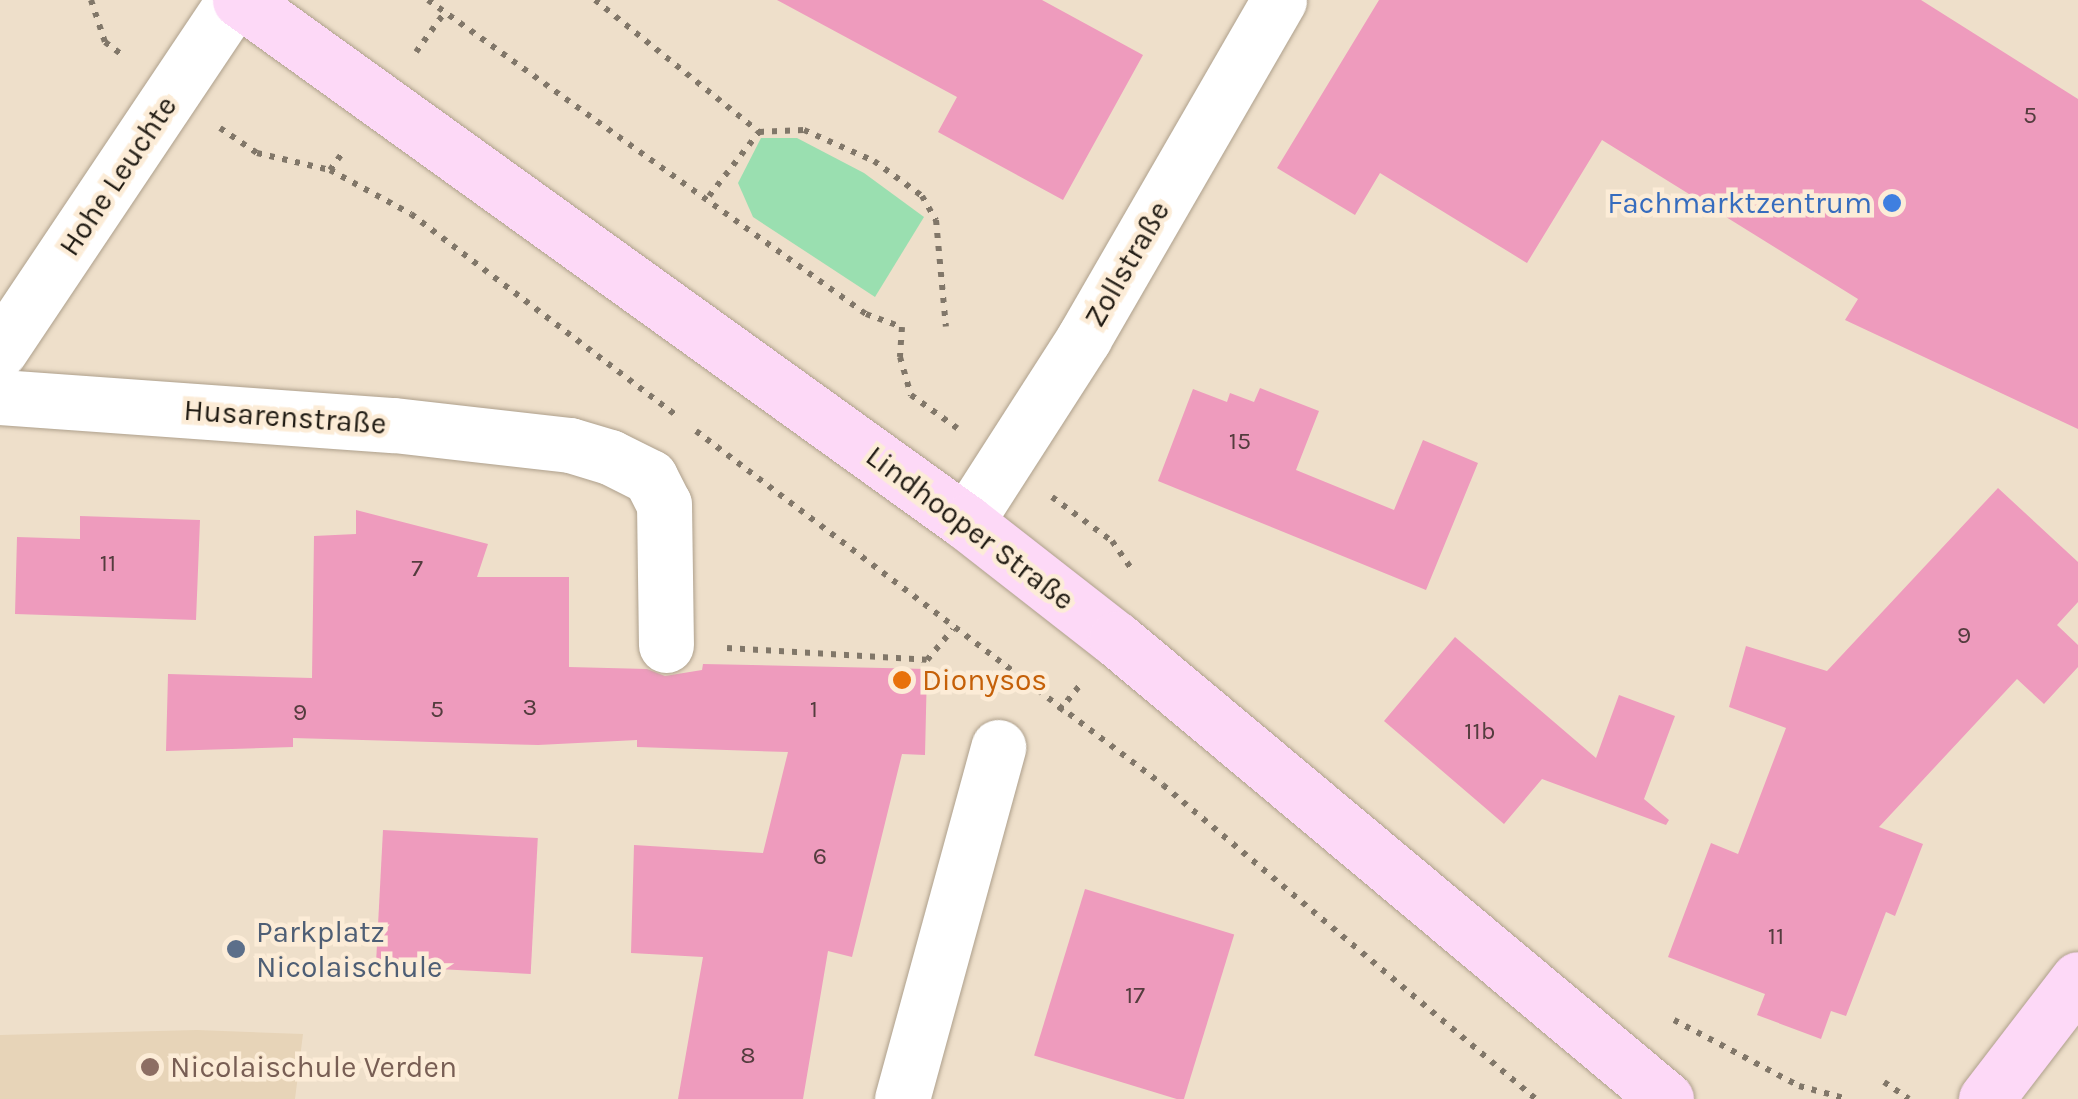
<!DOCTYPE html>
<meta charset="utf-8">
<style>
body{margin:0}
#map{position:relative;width:2078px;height:1099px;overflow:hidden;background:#eedfca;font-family:Karla,sans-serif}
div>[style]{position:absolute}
.built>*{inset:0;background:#e7d4b8}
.green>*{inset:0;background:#9adfb0}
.building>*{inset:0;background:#ee9bbd;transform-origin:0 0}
.path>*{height:6px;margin-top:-3px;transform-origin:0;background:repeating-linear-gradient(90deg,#817769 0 5px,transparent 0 13px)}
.roads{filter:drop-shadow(0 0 2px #aea08c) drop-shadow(0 0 2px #aea08c)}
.minor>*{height:55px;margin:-27.5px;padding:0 27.5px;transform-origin:27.5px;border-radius:27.5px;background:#fff}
.major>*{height:55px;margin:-27.5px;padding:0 27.5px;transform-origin:27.5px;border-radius:27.5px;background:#fdd9f7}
.dots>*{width:28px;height:28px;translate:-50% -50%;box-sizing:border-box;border:5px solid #fcecd7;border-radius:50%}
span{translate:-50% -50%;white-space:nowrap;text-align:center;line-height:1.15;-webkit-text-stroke:9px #fcecd7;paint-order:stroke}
.number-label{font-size:25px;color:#543c3e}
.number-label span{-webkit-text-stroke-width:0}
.street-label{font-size:30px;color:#211c14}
.shop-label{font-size:30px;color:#366cbe}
.right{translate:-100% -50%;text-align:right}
.food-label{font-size:30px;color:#c56008}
.left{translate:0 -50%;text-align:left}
.service-label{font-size:30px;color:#4e5e75}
.education-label{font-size:30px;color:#785e54}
</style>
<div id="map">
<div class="built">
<div style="clip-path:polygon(197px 1030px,303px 1034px,295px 1099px,0 1099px,0 1035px)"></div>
</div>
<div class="green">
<div style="clip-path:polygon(761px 138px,797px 138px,864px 173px,924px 217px,875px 297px,753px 217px,738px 183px)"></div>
</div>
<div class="building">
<div style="clip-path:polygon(777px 0,1042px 0,1143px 55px,1063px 200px,938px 132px,957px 97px)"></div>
<div style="clip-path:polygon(1379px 0,1921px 0,2078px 99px,2078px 429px,1845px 320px,1858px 299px,1602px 140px,1527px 263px,1380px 173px,1355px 215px,1277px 168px)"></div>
<div style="clip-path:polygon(1260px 388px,1319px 411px,1296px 470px,1394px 510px,1423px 440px,1478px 463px,1426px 590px,1158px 481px,1193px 389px,1227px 402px,1230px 393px,1254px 402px)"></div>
<div style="clip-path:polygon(1998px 488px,2078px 562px,2078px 602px,2057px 625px,2078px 645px,2078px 667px,2044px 704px,2017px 679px,1879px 827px,1923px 844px,1895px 916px,1886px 912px,1846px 1016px,1831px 1011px,1821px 1039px,1757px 1015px,1765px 994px,1668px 957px,1711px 843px,1738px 854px,1786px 728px,1729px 707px,1746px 646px,1827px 671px)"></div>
<div style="clip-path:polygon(356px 510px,488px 544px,477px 577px,569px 577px,569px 667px,647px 669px,665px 676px,702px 670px,703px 664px,927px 669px,925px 755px,902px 754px,852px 957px,828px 951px,803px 1099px,678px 1099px,703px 957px,631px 953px,634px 845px,763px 853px,788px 752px,637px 747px,637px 740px,538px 745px,293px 738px,293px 747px,166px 751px,168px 674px,312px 678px,314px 536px,356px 534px)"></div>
<div style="clip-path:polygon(80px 516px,200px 520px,196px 620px,15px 614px,17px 537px,80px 539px)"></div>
<div style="clip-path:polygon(1455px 637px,1596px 758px,1619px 695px,1675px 716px,1644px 799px,1669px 820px,1666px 825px,1542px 779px,1504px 824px,1384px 721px)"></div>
<div style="left:383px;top:830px;width:155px;height:136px;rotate:3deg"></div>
<div style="left:1085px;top:889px;width:156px;height:174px;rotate:17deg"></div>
</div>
<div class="path">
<div style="left:91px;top:0;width:44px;rotate:71.6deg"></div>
<div style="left:105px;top:42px;width:21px;rotate:37deg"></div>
<div style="left:428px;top:0;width:539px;rotate:35.64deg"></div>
<div style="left:866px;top:314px;width:38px;rotate:20deg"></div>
<div style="left:902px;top:327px;width:30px;rotate:94deg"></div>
<div style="left:900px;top:357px;width:40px;rotate:74deg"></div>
<div style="left:911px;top:395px;width:57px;rotate:35.7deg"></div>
<div style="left:595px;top:0;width:211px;rotate:38.8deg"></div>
<div style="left:416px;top:52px;width:49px;rotate:-54.1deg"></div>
<div style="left:220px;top:128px;width:45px;rotate:34deg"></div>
<div style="left:257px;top:153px;width:75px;rotate:13.1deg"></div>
<div style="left:330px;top:170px;width:92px;rotate:28.5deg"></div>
<div style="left:411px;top:214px;width:335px;rotate:37.2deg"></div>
<div style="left:330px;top:170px;width:24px;rotate:-54deg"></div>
<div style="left:709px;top:196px;width:81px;rotate:-52deg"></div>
<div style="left:759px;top:132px;width:45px;rotate:-2.5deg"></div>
<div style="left:804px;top:130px;width:77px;rotate:23.9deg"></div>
<div style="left:874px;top:161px;width:59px;rotate:36.1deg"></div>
<div style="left:922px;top:196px;width:28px;rotate:60deg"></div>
<div style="left:936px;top:220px;width:107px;rotate:84.7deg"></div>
<div style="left:696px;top:431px;width:586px;rotate:37.16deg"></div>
<div style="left:1163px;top:785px;width:488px;rotate:40.1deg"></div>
<div style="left:1052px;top:497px;width:74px;rotate:36.3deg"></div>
<div style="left:1112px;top:541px;width:33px;rotate:55deg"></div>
<div style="left:727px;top:648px;width:200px;rotate:3.4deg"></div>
<div style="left:927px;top:660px;width:40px;rotate:-50deg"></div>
<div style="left:1059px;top:711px;width:33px;rotate:-51deg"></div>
<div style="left:1674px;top:1020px;width:141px;rotate:27.8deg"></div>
<div style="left:1799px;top:1086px;width:51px;rotate:14.9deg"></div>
<div style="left:1884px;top:1082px;width:30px;rotate:34deg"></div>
</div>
<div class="roads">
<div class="minor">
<div style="left:0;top:350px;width:421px;rotate:-56.2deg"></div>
<div style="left:0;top:397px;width:395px;rotate:4.1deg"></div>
<div style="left:394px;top:425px;width:177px;rotate:6.5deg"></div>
<div style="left:570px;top:445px;width:42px;rotate:16.7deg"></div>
<div style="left:610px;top:457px;width:45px;rotate:26.6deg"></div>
<div style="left:650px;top:477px;width:30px;rotate:63deg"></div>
<div style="left:664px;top:504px;width:141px;rotate:89.2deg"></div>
<div style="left:966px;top:522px;width:219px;rotate:-57.3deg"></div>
<div style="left:1084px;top:338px;width:390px;rotate:-60deg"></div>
<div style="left:902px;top:1099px;width:365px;rotate:-74.7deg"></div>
</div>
<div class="major">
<div style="left:240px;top:0;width:894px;rotate:35.72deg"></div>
<div style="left:966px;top:522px;width:190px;rotate:38deg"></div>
<div style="left:1116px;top:639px;width:717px;rotate:39.91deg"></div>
<div style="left:1986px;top:1099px;width:151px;rotate:-52.5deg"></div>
</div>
</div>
<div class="dots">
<div style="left:1892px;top:203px;background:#3f7fe0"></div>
<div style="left:902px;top:680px;background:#e8710a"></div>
<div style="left:236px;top:949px;background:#5c6f8a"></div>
<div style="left:150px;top:1067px;background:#8d6e63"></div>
</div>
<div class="number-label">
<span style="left:2030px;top:115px">5</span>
<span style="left:1240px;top:441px">15</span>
<span style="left:108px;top:563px">11</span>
<span style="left:417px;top:568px">7</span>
<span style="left:1964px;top:635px">9</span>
<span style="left:530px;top:707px">3</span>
<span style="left:437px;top:709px">5</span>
<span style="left:814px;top:709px">1</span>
<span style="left:300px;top:712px">9</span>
<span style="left:1480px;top:731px">11b</span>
<span style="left:820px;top:856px">6</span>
<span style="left:1776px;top:936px">11</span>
<span style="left:1135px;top:995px">17</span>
<span style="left:748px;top:1055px">8</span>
</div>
<div class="street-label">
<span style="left:118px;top:176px;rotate:-56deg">Hohe Leuchte</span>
<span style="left:1127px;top:264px;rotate:-60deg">Zollstraße</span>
<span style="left:285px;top:417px;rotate:4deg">Husarenstraße</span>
<span style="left:970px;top:528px;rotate:37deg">Lindhooper Straße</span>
</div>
<div class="shop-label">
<span class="right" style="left:1872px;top:203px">Fachmarktzentrum</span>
</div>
<div class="food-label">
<span class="left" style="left:922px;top:680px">Dionysos</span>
</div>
<div class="service-label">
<span class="left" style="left:256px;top:949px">Parkplatz<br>Nicolaischule</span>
</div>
<div class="education-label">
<span class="left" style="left:170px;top:1067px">Nicolaischule Verden</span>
</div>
</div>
